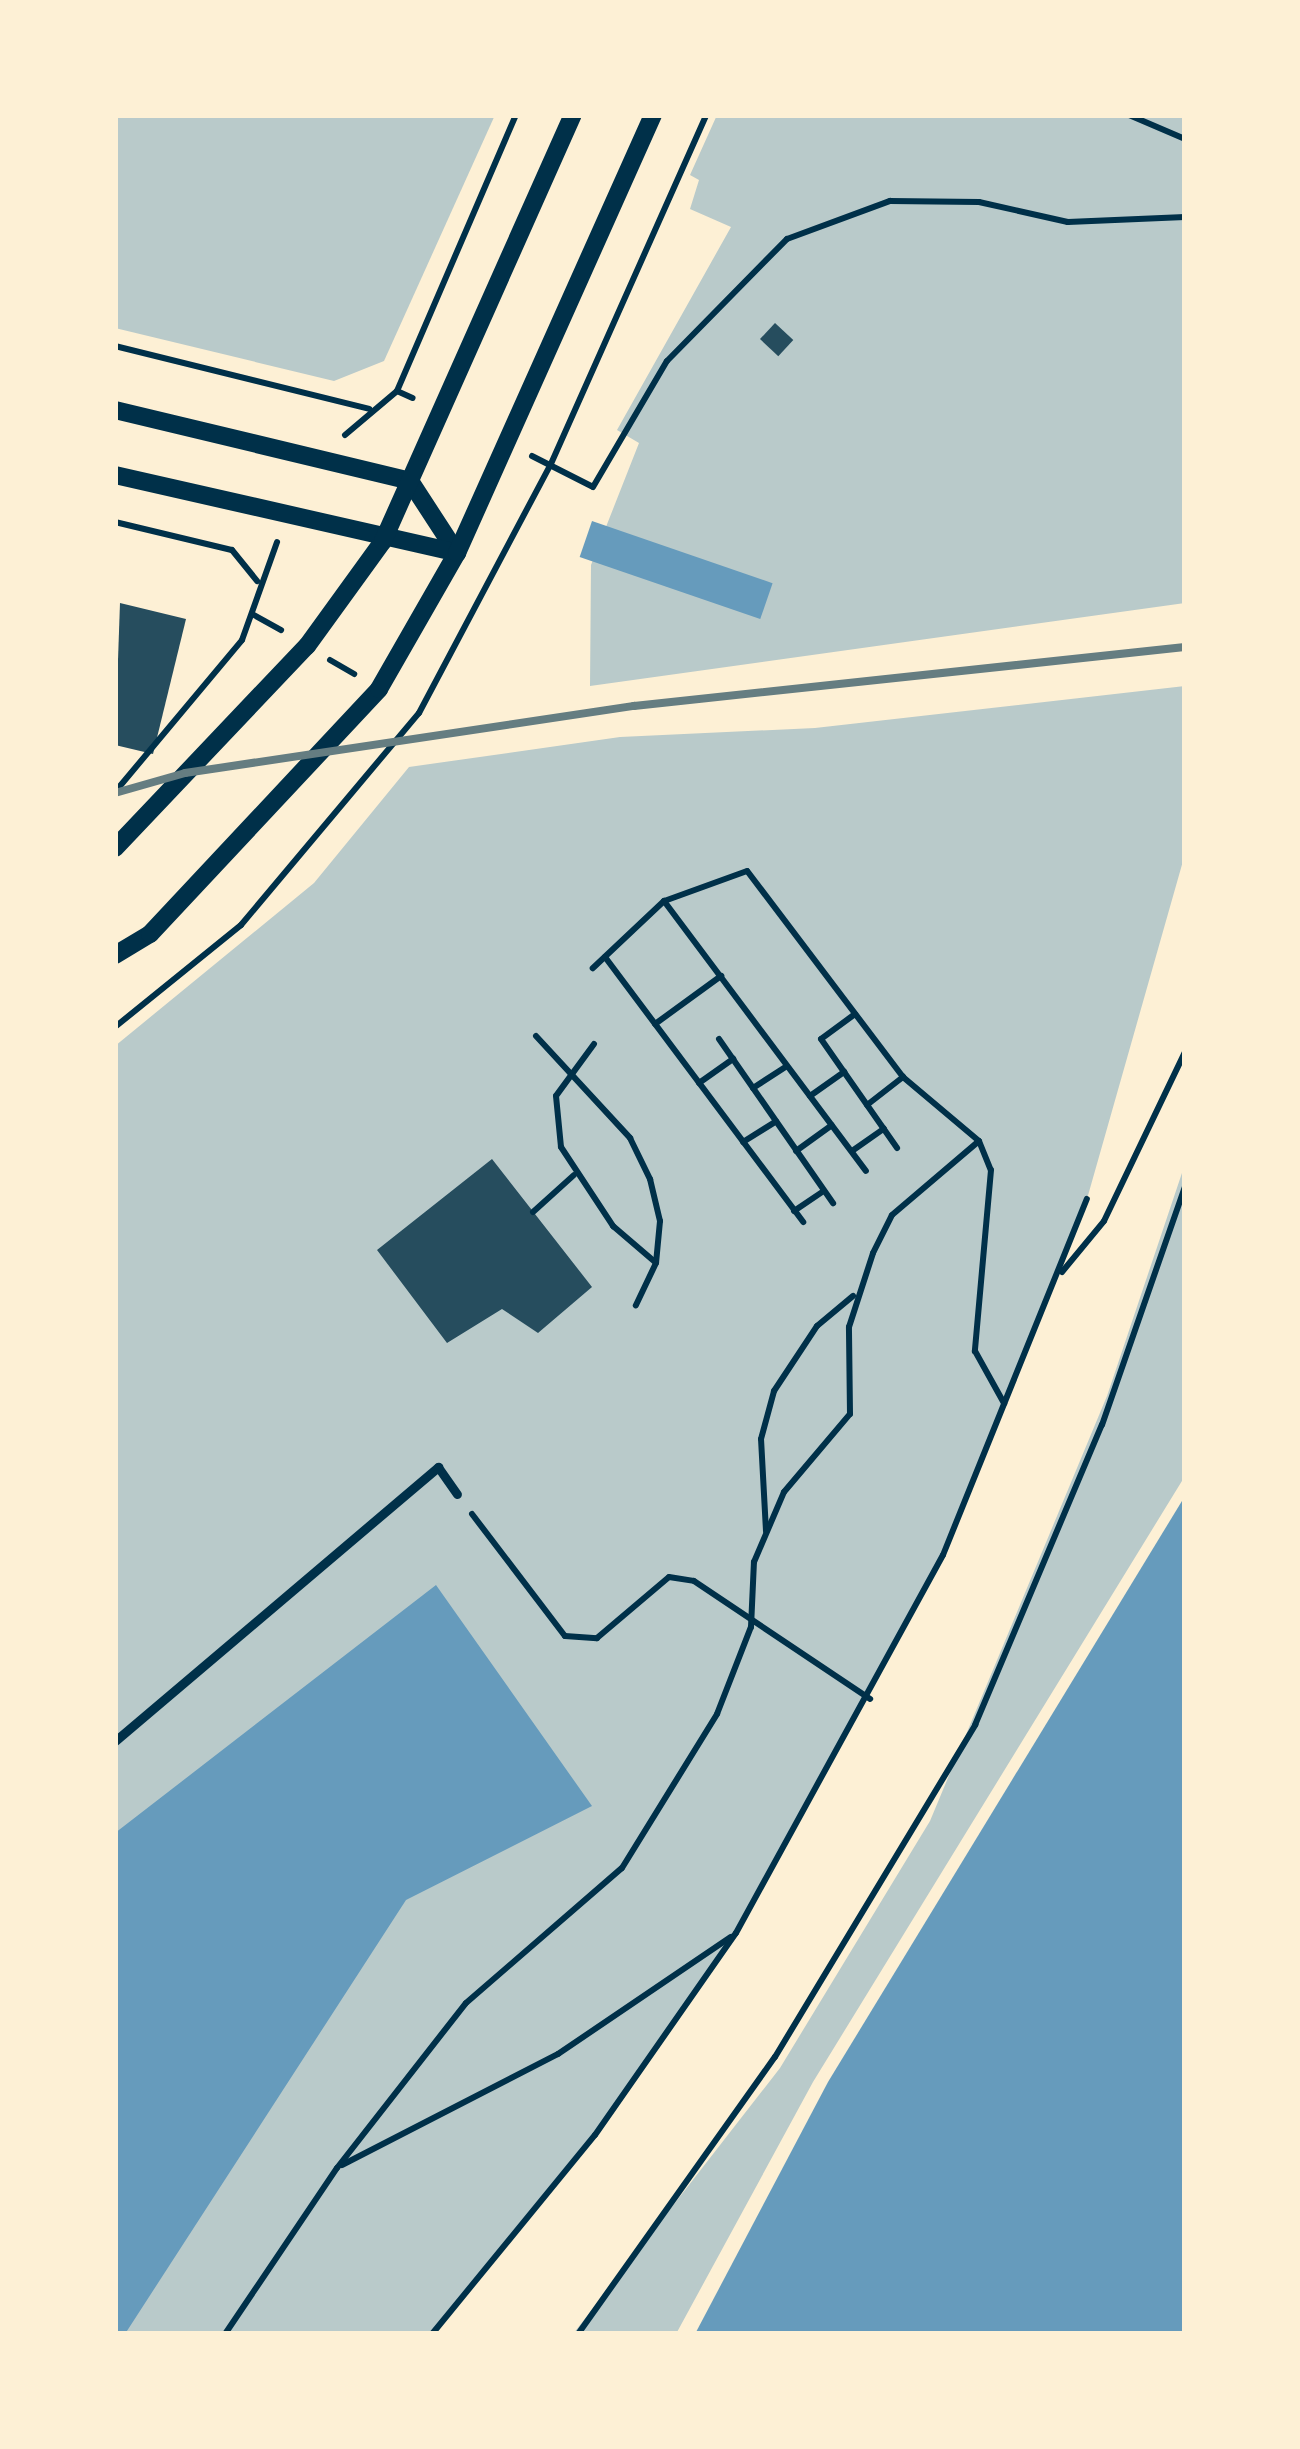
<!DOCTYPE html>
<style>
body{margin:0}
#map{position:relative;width:1300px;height:2449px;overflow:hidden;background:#fdf0d5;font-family:"Space Grotesk",sans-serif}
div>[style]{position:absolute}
.green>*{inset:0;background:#b9caca}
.water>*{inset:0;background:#669bbc;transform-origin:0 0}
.building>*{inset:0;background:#264d5e;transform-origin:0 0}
.path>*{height:6px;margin:-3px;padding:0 3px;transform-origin:3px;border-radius:3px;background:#003049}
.pedestrian>*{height:9px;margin:-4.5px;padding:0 4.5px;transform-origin:4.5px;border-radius:4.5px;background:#003049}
.tertiary>*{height:18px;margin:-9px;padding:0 9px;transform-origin:9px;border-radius:9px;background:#003049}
.rail>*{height:8px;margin:-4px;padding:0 4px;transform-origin:4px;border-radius:4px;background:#657d81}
span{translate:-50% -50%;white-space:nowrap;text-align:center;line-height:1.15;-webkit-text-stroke:10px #fdf0d5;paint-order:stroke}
.frame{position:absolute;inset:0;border:118px solid #fdf0d5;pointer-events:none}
</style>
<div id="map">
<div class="green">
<div style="clip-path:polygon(115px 115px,495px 115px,384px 361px,334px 381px,115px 328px)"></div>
<div style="clip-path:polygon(717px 115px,1185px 115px,1185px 603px,590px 686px,591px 565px,639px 443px,617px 430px,731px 227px,690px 209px,699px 180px,690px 175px)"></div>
<div style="clip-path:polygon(1185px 686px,1185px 854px,1087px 1199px,943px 1555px,736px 1933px,595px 2135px,432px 2334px,115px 2334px,115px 1046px,314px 883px,409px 767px,620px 737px,815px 728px)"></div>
<div style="clip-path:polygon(1185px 1164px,1185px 1476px,813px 2082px,676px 2334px,573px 2334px,780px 2068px,930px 1821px,1107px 1396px)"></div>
</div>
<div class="water">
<div style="left:592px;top:521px;width:191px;height:38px;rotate:19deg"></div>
<div style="clip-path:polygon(1185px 1496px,1185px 2334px,695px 2334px,828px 2082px)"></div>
<div style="clip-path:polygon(436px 1585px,592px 1806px,406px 1900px,125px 2334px,115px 2334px,115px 1833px)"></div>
</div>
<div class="building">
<div style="left:775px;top:323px;width:25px;height:22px;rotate:43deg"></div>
<div style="clip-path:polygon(120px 603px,186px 619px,153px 754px,115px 745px)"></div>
<div style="clip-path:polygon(492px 1159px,592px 1287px,538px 1333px,502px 1309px,447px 1343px,377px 1250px)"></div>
</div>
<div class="path">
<div style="left:1129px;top:115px;width:61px;rotate:23.2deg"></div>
<div style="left:115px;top:346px;width:262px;rotate:13.9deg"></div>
<div style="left:397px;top:391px;width:17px;rotate:24deg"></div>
<div style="left:345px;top:435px;width:68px;rotate:-40.2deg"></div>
<div style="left:397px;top:391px;width:301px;rotate:-66.7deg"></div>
<div style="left:532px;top:456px;width:68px;rotate:26.9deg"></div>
<div style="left:593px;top:487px;width:146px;rotate:-59.6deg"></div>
<div style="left:667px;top:361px;width:171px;rotate:-45.5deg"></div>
<div style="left:787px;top:239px;width:110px;rotate:-20.3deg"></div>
<div style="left:890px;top:201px;width:89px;rotate:0.6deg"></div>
<div style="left:979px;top:202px;width:91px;rotate:12.7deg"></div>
<div style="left:1068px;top:222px;width:117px;rotate:-2.4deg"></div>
<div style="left:115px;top:522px;width:120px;rotate:13.5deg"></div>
<div style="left:232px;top:550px;width:40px;rotate:51deg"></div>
<div style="left:254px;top:615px;width:31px;rotate:29deg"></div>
<div style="left:330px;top:660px;width:28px;rotate:30deg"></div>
<div style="left:115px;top:792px;width:198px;rotate:-50.1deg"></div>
<div style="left:242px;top:640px;width:104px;rotate:-70.3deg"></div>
<div style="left:664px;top:901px;width:337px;rotate:53.2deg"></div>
<div style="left:605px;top:957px;width:331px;rotate:53.2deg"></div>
<div style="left:855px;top:1014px;width:42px;rotate:143.7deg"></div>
<div style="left:821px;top:1039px;width:133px;rotate:55.1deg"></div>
<div style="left:655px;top:1024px;width:82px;rotate:-36deg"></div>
<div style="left:115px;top:1027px;width:162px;rotate:-39deg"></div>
<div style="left:241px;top:925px;width:277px;rotate:-50deg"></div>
<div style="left:419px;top:713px;width:280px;rotate:-62.1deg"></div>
<div style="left:550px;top:466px;width:384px;rotate:-66deg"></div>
<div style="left:536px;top:1036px;width:139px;rotate:47.3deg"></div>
<div style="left:630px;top:1138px;width:46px;rotate:64deg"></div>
<div style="left:650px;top:1179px;width:43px;rotate:76.6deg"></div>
<div style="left:660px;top:1221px;width:42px;rotate:95.4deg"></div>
<div style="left:656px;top:1263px;width:47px;rotate:115.5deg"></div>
<div style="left:719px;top:1039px;width:200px;rotate:55.2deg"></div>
<div style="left:594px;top:1044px;width:64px;rotate:126.2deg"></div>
<div style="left:556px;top:1096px;width:51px;rotate:84.4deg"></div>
<div style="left:561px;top:1147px;width:95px;rotate:56.6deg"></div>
<div style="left:613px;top:1226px;width:55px;rotate:40.6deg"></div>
<div style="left:699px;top:1083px;width:42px;rotate:-35.2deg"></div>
<div style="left:753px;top:1088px;width:40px;rotate:-32.9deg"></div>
<div style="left:810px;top:1096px;width:42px;rotate:-35.2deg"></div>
<div style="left:867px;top:1105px;width:46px;rotate:-37.9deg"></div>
<div style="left:979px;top:1141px;width:31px;rotate:68deg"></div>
<div style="left:991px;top:1170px;width:182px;rotate:95.1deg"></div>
<div style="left:975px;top:1351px;width:60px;rotate:60.9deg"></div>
<div style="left:743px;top:1142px;width:39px;rotate:-32deg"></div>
<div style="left:796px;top:1151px;width:44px;rotate:-35.8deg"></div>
<div style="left:852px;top:1151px;width:39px;rotate:-35deg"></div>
<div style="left:794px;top:1211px;width:36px;rotate:-34deg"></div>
<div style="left:533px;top:1212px;width:55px;rotate:-42.1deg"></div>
<div style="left:1062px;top:1272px;width:66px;rotate:-50.5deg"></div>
<div style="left:1104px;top:1221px;width:187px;rotate:-64.4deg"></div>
<div style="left:472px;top:1514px;width:153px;rotate:52.7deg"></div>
<div style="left:565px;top:1636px;width:32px;rotate:4deg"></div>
<div style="left:597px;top:1638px;width:94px;rotate:-40.3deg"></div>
<div style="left:669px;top:1577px;width:25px;rotate:9deg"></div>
<div style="left:694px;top:1581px;width:212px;rotate:33.8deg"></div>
<div style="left:766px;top:1531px;width:92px;rotate:-93.1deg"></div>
<div style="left:761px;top:1439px;width:50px;rotate:-74.8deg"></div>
<div style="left:774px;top:1391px;width:78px;rotate:-56.5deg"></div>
<div style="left:817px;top:1326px;width:47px;rotate:-39.8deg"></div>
<div style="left:342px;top:2165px;width:243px;rotate:-27.2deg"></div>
<div style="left:558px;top:2054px;width:209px;rotate:-34.1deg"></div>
<div style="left:225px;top:2334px;width:200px;rotate:-56deg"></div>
<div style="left:337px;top:2168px;width:209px;rotate:-52deg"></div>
<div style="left:466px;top:2003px;width:206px;rotate:-40.9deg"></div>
<div style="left:622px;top:1868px;width:181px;rotate:-58.3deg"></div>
<div style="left:717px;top:1714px;width:93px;rotate:-68.7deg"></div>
<div style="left:751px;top:1627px;width:65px;rotate:-87.4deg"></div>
<div style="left:754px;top:1562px;width:76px;rotate:-66.8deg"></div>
<div style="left:784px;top:1492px;width:102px;rotate:-49.8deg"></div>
<div style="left:850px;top:1414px;width:87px;rotate:-90.7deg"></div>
<div style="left:849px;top:1327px;width:78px;rotate:-72deg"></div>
<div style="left:873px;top:1253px;width:42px;rotate:-63.4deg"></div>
<div style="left:892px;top:1215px;width:114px;rotate:-40.4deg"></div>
<div style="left:979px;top:1141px;width:99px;rotate:-139.9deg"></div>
<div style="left:903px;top:1077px;width:258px;rotate:-127.1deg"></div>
<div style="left:747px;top:871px;width:88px;rotate:160.1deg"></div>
<div style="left:664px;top:901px;width:98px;rotate:136.7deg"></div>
<div style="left:432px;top:2334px;width:257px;rotate:-50.7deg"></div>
<div style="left:595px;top:2135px;width:246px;rotate:-55.1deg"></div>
<div style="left:736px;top:1933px;width:431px;rotate:-61.3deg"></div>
<div style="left:943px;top:1555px;width:384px;rotate:-68deg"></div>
<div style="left:578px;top:2334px;width:340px;rotate:-54.6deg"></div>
<div style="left:775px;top:2057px;width:388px;rotate:-58.9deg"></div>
<div style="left:975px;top:1725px;width:326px;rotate:-67.1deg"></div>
<div style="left:1102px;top:1425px;width:252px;rotate:-70.8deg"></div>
</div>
<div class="pedestrian">
<div style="left:115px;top:1741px;width:424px;rotate:-40.3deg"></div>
<div style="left:438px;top:1467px;width:33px;rotate:55deg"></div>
</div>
<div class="tertiary">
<div style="left:115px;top:410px;width:303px;rotate:13.5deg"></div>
<div style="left:410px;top:481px;width:86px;rotate:56.9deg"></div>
<div style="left:115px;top:475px;width:351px;rotate:12.8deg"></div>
<div style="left:115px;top:848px;width:279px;rotate:-46.5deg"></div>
<div style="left:307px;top:646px;width:130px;rotate:-54.1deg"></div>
<div style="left:383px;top:541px;width:466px;rotate:-66deg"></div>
<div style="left:115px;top:955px;width:41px;rotate:-31deg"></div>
<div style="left:150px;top:934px;width:335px;rotate:-46.9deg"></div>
<div style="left:379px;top:689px;width:157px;rotate:-60.2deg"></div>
<div style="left:457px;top:553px;width:480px;rotate:-65.9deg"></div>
</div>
<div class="rail">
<div style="left:115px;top:793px;width:73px;rotate:-15.9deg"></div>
<div style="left:185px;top:773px;width:454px;rotate:-8.5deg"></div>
<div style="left:634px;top:706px;width:554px;rotate:-6.11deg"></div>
</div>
<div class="frame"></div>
</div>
